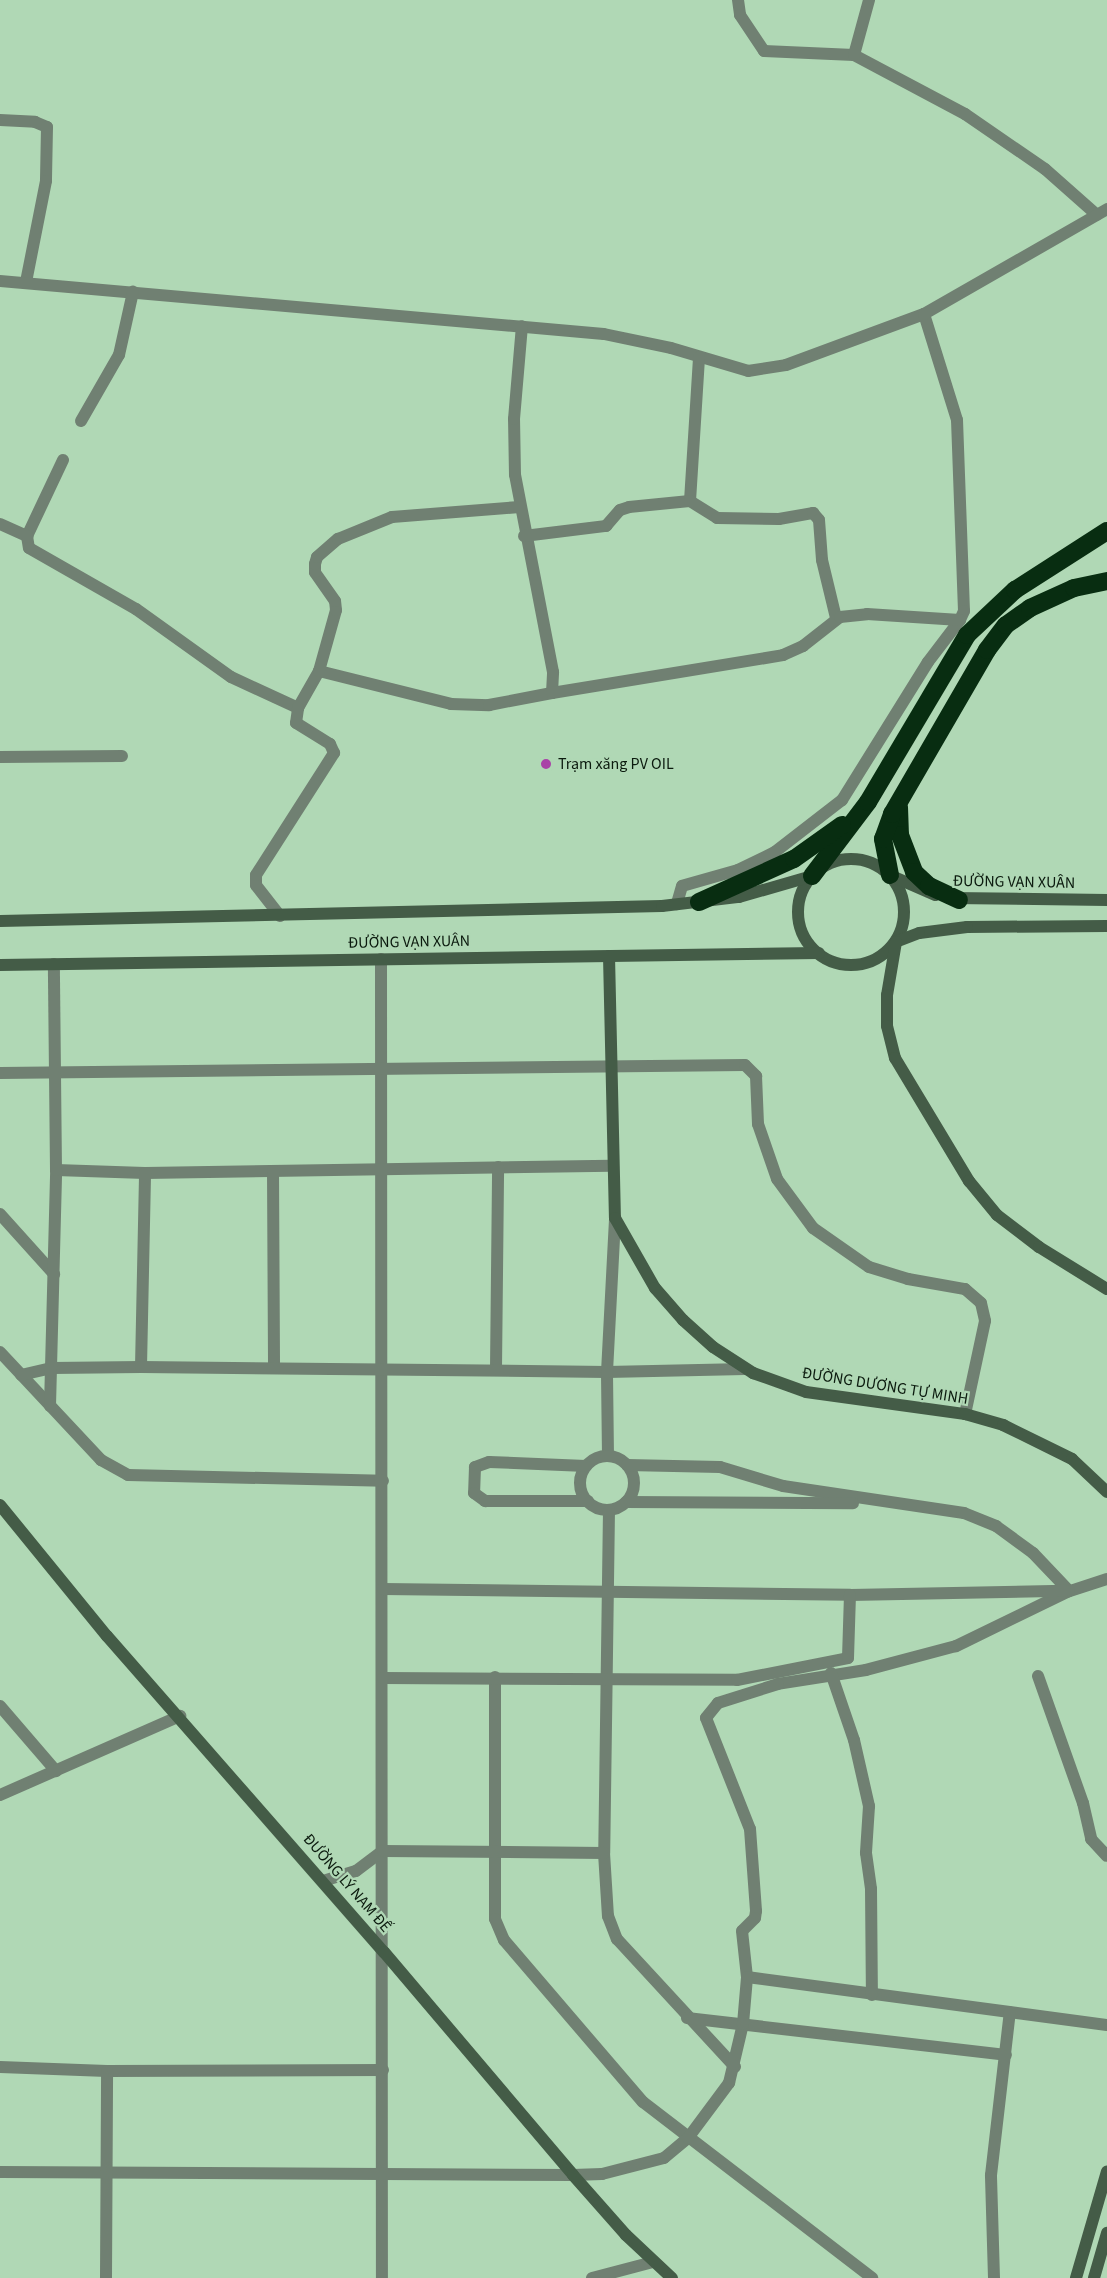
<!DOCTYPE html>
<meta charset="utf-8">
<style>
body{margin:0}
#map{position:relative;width:1107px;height:2278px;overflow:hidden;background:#b0d8b5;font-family:"Source Sans 3",sans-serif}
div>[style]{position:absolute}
.street>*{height:12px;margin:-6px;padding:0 6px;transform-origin:6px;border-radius:6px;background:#708072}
.street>.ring{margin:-6px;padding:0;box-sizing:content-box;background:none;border:12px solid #708072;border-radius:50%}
.secondary>*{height:12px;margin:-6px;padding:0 6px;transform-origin:6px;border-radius:6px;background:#445c47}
.secondary>.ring{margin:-6px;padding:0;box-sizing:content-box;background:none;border:12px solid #445c47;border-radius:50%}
.highway>*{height:18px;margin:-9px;padding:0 9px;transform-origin:9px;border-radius:9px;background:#082d11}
.dots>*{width:16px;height:16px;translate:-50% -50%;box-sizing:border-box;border:3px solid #b0d8b5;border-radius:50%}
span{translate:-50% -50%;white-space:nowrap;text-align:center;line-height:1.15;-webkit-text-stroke:4.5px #b0d8b5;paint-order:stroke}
.poi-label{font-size:16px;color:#0b1a0e}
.left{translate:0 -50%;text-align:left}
.street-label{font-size:16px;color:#0b1a0e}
</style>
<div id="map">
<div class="street">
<div style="left:738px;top:0;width:15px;rotate:82deg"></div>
<div style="left:740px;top:15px;width:43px;rotate:56.3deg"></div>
<div style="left:764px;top:51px;width:90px;rotate:2.5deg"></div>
<div style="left:854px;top:55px;width:126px;rotate:28deg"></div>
<div style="left:965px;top:114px;width:97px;rotate:34.5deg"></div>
<div style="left:1045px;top:169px;width:69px;rotate:41.5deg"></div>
<div style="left:854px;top:55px;width:57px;rotate:-74.7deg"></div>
<div style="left:0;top:120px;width:35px;rotate:3deg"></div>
<div style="left:35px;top:122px;width:13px;rotate:23deg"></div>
<div style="left:47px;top:127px;width:54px;rotate:91.1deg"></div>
<div style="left:46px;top:181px;width:103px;rotate:101.2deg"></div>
<div style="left:0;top:281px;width:606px;rotate:5.01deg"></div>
<div style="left:604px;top:334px;width:68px;rotate:11.8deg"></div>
<div style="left:671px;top:348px;width:80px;rotate:16.6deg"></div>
<div style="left:748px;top:371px;width:38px;rotate:-9deg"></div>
<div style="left:786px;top:365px;width:147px;rotate:-20.3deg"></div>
<div style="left:924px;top:314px;width:111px;rotate:72.7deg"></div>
<div style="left:957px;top:420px;width:191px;rotate:87.9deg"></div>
<div style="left:964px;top:611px;width:10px;rotate:114deg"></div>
<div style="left:960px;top:620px;width:53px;rotate:127.3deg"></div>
<div style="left:928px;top:662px;width:163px;rotate:121.9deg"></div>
<div style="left:842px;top:800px;width:85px;rotate:142.2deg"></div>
<div style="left:775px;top:852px;width:41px;rotate:154.1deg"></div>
<div style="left:738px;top:870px;width:58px;rotate:164.1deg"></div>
<div style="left:682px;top:886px;width:19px;rotate:106deg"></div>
<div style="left:924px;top:314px;width:211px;rotate:-29.8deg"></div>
<div style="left:81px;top:421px;width:76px;rotate:-60.1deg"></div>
<div style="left:119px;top:355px;width:65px;rotate:-77.5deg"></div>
<div style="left:63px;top:460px;width:84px;rotate:115.3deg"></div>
<div style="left:27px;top:536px;width:12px;rotate:81deg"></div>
<div style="left:29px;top:548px;width:123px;rotate:29.7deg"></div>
<div style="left:136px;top:609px;width:117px;rotate:35.6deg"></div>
<div style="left:231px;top:677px;width:74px;rotate:24.8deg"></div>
<div style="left:298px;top:708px;width:43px;rotate:-60.4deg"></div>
<div style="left:319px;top:671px;width:136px;rotate:14deg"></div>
<div style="left:451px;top:704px;width:38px;rotate:2deg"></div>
<div style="left:489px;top:705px;width:64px;rotate:-10.8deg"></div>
<div style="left:552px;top:693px;width:21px;rotate:-87deg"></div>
<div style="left:553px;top:672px;width:201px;rotate:-100.9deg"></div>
<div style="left:515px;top:475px;width:56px;rotate:-91deg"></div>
<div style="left:514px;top:419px;width:93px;rotate:-85.1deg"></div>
<div style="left:690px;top:501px;width:144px;rotate:-86.4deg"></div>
<div style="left:0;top:524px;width:30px;rotate:24deg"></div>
<div style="left:524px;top:536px;width:83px;rotate:-7deg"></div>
<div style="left:606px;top:526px;width:21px;rotate:-49deg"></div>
<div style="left:620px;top:510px;width:9px;rotate:-18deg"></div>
<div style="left:629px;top:507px;width:61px;rotate:-5.6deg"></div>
<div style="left:690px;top:501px;width:32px;rotate:32deg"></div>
<div style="left:717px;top:518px;width:62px;rotate:0.9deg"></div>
<div style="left:779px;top:519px;width:35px;rotate:-10deg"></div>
<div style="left:813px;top:513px;width:9px;rotate:49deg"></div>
<div style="left:819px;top:520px;width:40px;rotate:85.7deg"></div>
<div style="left:822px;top:560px;width:60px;rotate:76.4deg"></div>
<div style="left:319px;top:671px;width:63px;rotate:-74.4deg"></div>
<div style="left:336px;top:610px;width:9px;rotate:-96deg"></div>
<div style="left:335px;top:601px;width:35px;rotate:-125deg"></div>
<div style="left:315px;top:572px;width:8px;rotate:-90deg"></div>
<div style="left:315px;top:564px;width:7px;rotate:-74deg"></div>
<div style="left:317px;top:557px;width:28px;rotate:-41deg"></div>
<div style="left:338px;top:539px;width:58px;rotate:-22.2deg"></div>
<div style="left:392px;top:517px;width:128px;rotate:-4.5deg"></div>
<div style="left:552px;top:693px;width:234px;rotate:-9.3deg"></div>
<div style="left:783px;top:655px;width:22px;rotate:-24deg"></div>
<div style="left:803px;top:646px;width:47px;rotate:-38.1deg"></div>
<div style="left:840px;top:617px;width:27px;rotate:-6deg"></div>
<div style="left:867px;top:614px;width:93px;rotate:3.7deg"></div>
<div style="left:0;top:757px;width:122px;rotate:-0.5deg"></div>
<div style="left:280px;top:916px;width:39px;rotate:-128deg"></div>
<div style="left:256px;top:885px;width:10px;rotate:-90deg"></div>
<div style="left:256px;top:875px;width:145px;rotate:-57.4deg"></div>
<div style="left:334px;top:753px;width:10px;rotate:-114deg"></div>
<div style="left:330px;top:744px;width:40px;rotate:-148deg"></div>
<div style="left:296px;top:723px;width:15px;rotate:-82deg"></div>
<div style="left:381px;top:959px;width:1319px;rotate:89.96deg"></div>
<div style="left:0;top:1073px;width:745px;rotate:-0.62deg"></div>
<div style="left:745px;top:1065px;width:16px;rotate:45deg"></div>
<div style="left:756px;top:1076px;width:48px;rotate:87.6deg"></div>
<div style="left:758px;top:1124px;width:58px;rotate:70.9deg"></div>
<div style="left:777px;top:1179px;width:61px;rotate:53.7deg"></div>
<div style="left:813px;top:1228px;width:68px;rotate:34.9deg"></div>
<div style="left:869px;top:1267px;width:41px;rotate:17.1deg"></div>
<div style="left:908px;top:1279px;width:58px;rotate:10deg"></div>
<div style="left:965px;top:1289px;width:21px;rotate:41deg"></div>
<div style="left:981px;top:1303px;width:18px;rotate:77deg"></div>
<div style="left:985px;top:1321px;width:95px;rotate:102.1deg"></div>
<div style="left:56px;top:1170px;width:89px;rotate:1.9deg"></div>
<div style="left:145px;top:1173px;width:466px;rotate:-0.9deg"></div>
<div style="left:273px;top:1171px;width:197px;rotate:89.7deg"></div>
<div style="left:0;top:1214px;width:81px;rotate:48deg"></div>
<div style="left:0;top:1352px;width:148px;rotate:46.9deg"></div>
<div style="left:101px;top:1460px;width:31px;rotate:29deg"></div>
<div style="left:128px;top:1475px;width:255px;rotate:1.3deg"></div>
<div style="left:141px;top:1367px;width:194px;rotate:-88.8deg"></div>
<div style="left:496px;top:1369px;width:202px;rotate:-89.4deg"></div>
<div style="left:21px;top:1375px;width:32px;rotate:-13deg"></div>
<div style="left:52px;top:1368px;width:89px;rotate:-0.6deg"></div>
<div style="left:141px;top:1367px;width:466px;rotate:0.6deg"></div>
<div style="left:607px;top:1372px;width:138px;rotate:-1.2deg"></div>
<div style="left:50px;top:1406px;width:236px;rotate:-88.5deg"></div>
<div style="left:56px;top:1170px;width:206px;rotate:-90.6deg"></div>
<div style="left:608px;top:1456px;width:84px;rotate:-90.7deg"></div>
<div style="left:607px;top:1372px;width:154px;rotate:-87deg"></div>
<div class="ring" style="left:580px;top:1456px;width:42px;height:42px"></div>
<div style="left:627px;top:1465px;width:93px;rotate:1.2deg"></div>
<div style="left:720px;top:1467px;width:66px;rotate:16.8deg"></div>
<div style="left:783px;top:1486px;width:183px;rotate:8.5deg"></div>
<div style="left:964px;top:1513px;width:35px;rotate:22deg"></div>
<div style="left:996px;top:1526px;width:46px;rotate:36.1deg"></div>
<div style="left:1033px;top:1553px;width:52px;rotate:46.5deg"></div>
<div style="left:586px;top:1466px;width:97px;rotate:-177.6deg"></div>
<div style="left:489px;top:1462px;width:15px;rotate:160deg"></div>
<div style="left:475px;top:1467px;width:26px;rotate:92deg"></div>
<div style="left:474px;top:1493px;width:14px;rotate:36deg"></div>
<div style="left:485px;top:1501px;width:103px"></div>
<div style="left:626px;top:1502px;width:227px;rotate:0.3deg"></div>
<div style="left:609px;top:1510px;width:343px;rotate:90.8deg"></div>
<div style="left:604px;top:1853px;width:63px;rotate:86.4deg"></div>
<div style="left:608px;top:1916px;width:25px;rotate:69deg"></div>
<div style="left:617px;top:1939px;width:174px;rotate:47.3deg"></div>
<div style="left:1107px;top:1579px;width:40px;rotate:162deg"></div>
<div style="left:1069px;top:1591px;width:126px;rotate:154deg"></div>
<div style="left:956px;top:1646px;width:93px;rotate:165.1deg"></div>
<div style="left:866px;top:1670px;width:89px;rotate:171deg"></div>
<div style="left:778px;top:1684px;width:63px;rotate:162.4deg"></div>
<div style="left:718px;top:1703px;width:19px;rotate:129deg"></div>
<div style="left:706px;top:1718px;width:119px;rotate:68.4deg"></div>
<div style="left:750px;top:1829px;width:82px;rotate:85.8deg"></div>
<div style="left:756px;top:1911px;width:7px;rotate:98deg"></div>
<div style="left:755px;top:1918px;width:18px;rotate:135deg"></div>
<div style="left:742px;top:1931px;width:46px;rotate:83.8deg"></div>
<div style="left:747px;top:1977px;width:363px;rotate:7.6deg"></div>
<div style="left:383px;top:1589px;width:467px;rotate:0.7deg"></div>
<div style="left:850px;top:1595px;width:215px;rotate:-1.1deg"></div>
<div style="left:831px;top:1673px;width:71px;rotate:71.1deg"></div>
<div style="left:854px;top:1740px;width:68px;rotate:77.2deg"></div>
<div style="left:869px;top:1806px;width:47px;rotate:93.7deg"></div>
<div style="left:866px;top:1853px;width:36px;rotate:82deg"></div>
<div style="left:871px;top:1889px;width:106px;rotate:89.5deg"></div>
<div style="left:1038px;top:1676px;width:135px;rotate:70.5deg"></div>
<div style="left:1083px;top:1803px;width:37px;rotate:77deg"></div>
<div style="left:1091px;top:1839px;width:23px;rotate:47deg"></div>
<div style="left:495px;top:1677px;width:242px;rotate:90deg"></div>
<div style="left:495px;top:1919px;width:23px;rotate:67deg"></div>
<div style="left:504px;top:1940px;width:213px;rotate:49.4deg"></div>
<div style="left:643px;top:2102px;width:289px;rotate:37.5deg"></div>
<div style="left:383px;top:1678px;width:354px;rotate:0.3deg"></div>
<div style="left:737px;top:1680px;width:113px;rotate:-11.2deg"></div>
<div style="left:848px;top:1658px;width:63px;rotate:-88.2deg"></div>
<div style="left:0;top:1706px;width:86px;rotate:49.3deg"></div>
<div style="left:0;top:1795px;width:197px;rotate:-23.7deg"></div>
<div style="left:323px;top:1881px;width:34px;rotate:-17deg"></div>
<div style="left:356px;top:1871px;width:34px;rotate:-37deg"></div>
<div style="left:383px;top:1851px;width:221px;rotate:0.5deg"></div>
<div style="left:687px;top:2018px;width:321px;rotate:6.6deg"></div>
<div style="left:0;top:2067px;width:107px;rotate:2.1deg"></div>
<div style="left:107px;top:2071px;width:276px;rotate:-0.2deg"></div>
<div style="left:0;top:2172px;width:573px;rotate:0.3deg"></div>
<div style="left:573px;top:2175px;width:29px;rotate:-2deg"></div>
<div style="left:602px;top:2174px;width:64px;rotate:-14.5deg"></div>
<div style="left:664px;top:2158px;width:31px;rotate:-40deg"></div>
<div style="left:688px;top:2138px;width:69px;rotate:-53.3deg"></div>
<div style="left:729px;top:2083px;width:61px;rotate:-76.7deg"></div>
<div style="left:743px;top:2024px;width:47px;rotate:-85.1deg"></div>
<div style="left:106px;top:2278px;width:207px;rotate:-89.7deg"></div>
<div style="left:592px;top:2278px;width:63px;rotate:-14.7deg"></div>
<div style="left:994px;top:2278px;width:103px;rotate:-91.7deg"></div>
<div style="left:991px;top:2175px;width:164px;rotate:-83.4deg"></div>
</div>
<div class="secondary">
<div class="ring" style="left:798px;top:859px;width:94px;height:94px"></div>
<div style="left:894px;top:877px;width:45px;rotate:23.7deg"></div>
<div style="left:952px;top:898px;width:155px;rotate:0.7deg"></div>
<div style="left:0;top:921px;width:662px;rotate:-1.3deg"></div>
<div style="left:662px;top:906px;width:78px;rotate:-6.7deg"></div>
<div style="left:739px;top:897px;width:76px;rotate:-16deg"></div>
<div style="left:1107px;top:926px;width:140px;rotate:179.6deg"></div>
<div style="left:967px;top:927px;width:48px;rotate:172.9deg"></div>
<div style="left:919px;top:933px;width:25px;rotate:159deg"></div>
<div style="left:896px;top:942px;width:54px;rotate:99.6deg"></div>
<div style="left:887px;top:995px;width:31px;rotate:90deg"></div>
<div style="left:887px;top:1026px;width:33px;rotate:76deg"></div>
<div style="left:895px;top:1058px;width:144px;rotate:59deg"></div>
<div style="left:969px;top:1181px;width:44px;rotate:50.5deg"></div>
<div style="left:997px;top:1215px;width:53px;rotate:37.3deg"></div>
<div style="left:1039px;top:1247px;width:80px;rotate:31.7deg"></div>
<div style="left:609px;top:956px;width:262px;rotate:88.7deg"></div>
<div style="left:615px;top:1218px;width:81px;rotate:60.3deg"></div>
<div style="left:655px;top:1288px;width:43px;rotate:48.8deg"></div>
<div style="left:683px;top:1320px;width:40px;rotate:42deg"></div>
<div style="left:713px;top:1347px;width:48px;rotate:33deg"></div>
<div style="left:753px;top:1373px;width:56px;rotate:19.7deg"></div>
<div style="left:806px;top:1392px;width:161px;rotate:7.9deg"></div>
<div style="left:965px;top:1414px;width:40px;rotate:16deg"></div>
<div style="left:1003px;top:1425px;width:77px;rotate:26.2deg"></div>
<div style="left:1072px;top:1459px;width:48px;rotate:43.3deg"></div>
<div style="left:0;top:965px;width:819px;rotate:-0.84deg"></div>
<div style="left:0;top:1505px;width:169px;rotate:50.8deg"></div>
<div style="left:107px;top:1636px;width:420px;rotate:48.8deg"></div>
<div style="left:384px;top:1952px;width:292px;rotate:49.7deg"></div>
<div style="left:573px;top:2175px;width:80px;rotate:48.5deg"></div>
<div style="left:626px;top:2235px;width:63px;rotate:43.1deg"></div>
<div style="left:1076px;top:2278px;width:111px;rotate:-73.8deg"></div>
<div style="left:1094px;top:2278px;width:47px;rotate:-73.9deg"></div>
</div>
<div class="highway">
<div style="left:899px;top:807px;width:28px;rotate:88deg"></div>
<div style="left:900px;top:835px;width:40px;rotate:69deg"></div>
<div style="left:914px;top:872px;width:21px;rotate:43deg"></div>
<div style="left:929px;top:886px;width:33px;rotate:25deg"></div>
<div style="left:890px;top:875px;width:37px;rotate:-101deg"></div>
<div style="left:883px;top:839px;width:27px;rotate:-70deg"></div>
<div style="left:892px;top:814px;width:190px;rotate:-59.9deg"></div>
<div style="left:987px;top:650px;width:31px;rotate:-53deg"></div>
<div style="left:1006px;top:625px;width:29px;rotate:-35deg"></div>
<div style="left:1030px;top:608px;width:48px;rotate:-24.4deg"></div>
<div style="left:1074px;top:588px;width:34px;rotate:-12deg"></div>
<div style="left:812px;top:876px;width:93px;rotate:-52.9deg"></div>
<div style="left:868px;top:802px;width:194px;rotate:-59.3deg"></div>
<div style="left:967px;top:635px;width:66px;rotate:-43.2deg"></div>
<div style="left:1015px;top:590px;width:109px;rotate:-32.7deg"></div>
<div style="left:699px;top:902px;width:104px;rotate:-24.4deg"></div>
<div style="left:794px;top:859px;width:59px;rotate:-35.3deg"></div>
</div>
<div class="dots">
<div style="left:546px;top:764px;background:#a943a7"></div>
</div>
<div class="poi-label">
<span class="left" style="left:558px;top:764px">Trạm xăng PV OIL</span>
</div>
<div class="street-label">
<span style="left:1014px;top:882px;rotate:1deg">ĐƯỜNG VẠN XUÂN</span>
<span style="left:409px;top:942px;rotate:-1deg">ĐƯỜNG VẠN XUÂN</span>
<span style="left:885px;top:1386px;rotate:9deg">ĐƯỜNG DƯƠNG TỰ MINH</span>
<span style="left:347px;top:1883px;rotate:49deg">ĐƯỜNG LÝ NAM ĐẾ</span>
</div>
</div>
